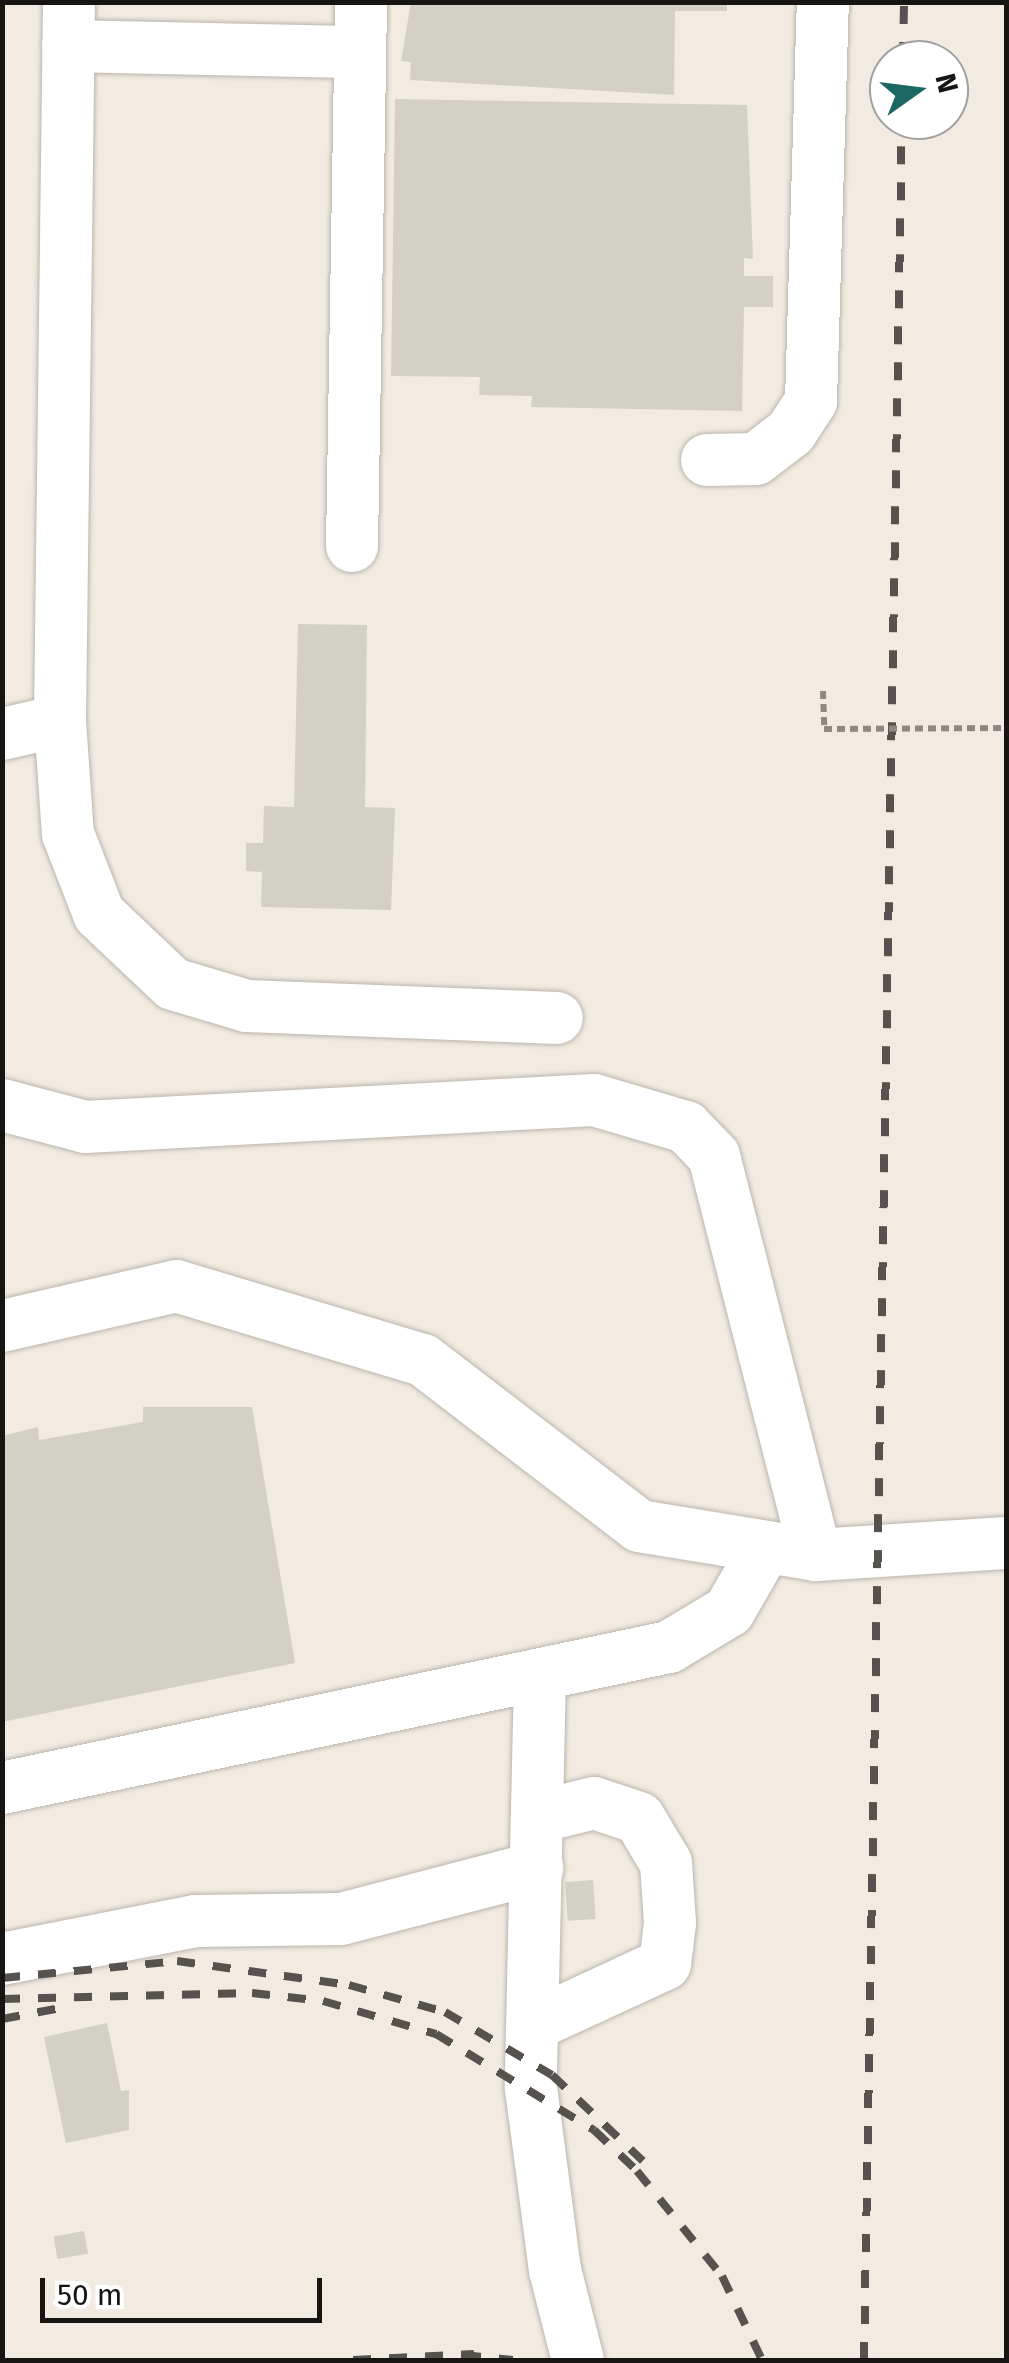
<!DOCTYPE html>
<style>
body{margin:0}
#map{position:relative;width:1009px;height:2363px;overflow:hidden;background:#f1ebe1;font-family:"Fira Sans",sans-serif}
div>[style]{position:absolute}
.building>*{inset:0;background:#d3d1c6;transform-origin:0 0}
.roads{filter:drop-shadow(0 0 2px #bbb5ac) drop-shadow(0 0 2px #bbb5ac)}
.minor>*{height:52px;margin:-26px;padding:0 26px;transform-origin:26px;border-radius:26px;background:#fff}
.rail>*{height:8px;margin-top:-4px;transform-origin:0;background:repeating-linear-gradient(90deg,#56524d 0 18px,transparent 0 36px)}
.path-bridge>*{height:6px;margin-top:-3px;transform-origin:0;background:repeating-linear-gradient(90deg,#8d8882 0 8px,transparent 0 13px)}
span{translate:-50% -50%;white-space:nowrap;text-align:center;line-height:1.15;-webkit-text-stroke:8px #fff;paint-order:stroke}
.frame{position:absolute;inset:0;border:5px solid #171512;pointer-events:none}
.north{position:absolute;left:869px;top:40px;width:100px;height:100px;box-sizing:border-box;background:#fff;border:2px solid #a2a1a0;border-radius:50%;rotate:76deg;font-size:28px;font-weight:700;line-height:40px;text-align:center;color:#171512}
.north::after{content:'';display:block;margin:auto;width:35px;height:45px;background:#1b6763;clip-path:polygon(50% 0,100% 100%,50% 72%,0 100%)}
.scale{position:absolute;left:40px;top:2278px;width:282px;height:45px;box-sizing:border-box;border:5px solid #171512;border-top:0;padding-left:12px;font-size:30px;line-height:35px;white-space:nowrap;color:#171512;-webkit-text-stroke:8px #fff;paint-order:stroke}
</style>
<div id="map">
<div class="building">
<div style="clip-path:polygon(411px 2px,727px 2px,727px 11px,675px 11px,674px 95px,410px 80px,411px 62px,401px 61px)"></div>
<div style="clip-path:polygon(395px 99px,747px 105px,753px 259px,744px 258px,744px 276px,773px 276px,773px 307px,744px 307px,742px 411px,531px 407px,532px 396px,479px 395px,480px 377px,391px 376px)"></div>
<div style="clip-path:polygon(298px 624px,367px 625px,365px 807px,395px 808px,391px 910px,261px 907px,262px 872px,246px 871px,246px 843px,263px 843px,264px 806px,294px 807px)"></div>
<div style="clip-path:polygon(143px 1407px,252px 1407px,295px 1663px,2px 1722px,2px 1436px,38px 1427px,39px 1440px,143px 1422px)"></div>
<div style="left:593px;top:1880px;width:39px;height:28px;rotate:86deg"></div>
<div style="clip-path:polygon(107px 2023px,121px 2091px,129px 2090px,129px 2130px,66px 2143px,44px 2037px)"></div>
<div style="left:84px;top:2231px;width:23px;height:31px;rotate:80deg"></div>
</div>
<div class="roads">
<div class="minor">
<div style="left:69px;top:2px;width:719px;rotate:90.72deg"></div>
<div style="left:60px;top:721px;width:113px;rotate:86deg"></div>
<div style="left:68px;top:834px;width:86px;rotate:68.8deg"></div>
<div style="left:99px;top:914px;width:102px;rotate:43.4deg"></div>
<div style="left:173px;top:984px;width:77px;rotate:16.6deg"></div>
<div style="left:247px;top:1006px;width:310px;rotate:2.2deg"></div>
<div style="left:68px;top:46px;width:292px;rotate:1.2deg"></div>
<div style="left:707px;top:460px;width:49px;rotate:-1.2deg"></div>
<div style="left:756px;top:459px;width:44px;rotate:-37.6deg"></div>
<div style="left:791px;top:432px;width:37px;rotate:-57deg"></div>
<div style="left:811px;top:401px;width:399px;rotate:-88.3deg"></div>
<div style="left:352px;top:546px;width:544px;rotate:-89.05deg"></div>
<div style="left:2px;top:734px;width:59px;rotate:-12.6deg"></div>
<div style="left:2px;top:1105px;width:86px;rotate:14.8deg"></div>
<div style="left:85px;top:1127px;width:510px;rotate:-3.04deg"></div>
<div style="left:594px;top:1100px;width:96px;rotate:16.4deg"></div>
<div style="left:686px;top:1127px;width:40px;rotate:46deg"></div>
<div style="left:714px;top:1156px;width:412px;rotate:75.7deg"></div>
<div style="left:2px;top:1326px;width:179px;rotate:-12.9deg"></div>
<div style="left:176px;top:1286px;width:258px;rotate:16.7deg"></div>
<div style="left:423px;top:1360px;width:272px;rotate:37.5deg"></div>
<div style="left:639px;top:1526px;width:179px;rotate:9.3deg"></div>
<div style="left:816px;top:1555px;width:190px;rotate:-3.6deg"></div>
<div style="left:540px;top:1676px;width:412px;rotate:91.3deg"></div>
<div style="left:531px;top:2088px;width:184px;rotate:82.5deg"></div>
<div style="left:555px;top:2270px;width:93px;rotate:75.7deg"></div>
<div style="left:2px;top:1788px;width:682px;rotate:-11.94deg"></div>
<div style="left:669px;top:1647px;width:70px;rotate:-31deg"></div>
<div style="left:729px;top:1611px;width:74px;rotate:-60deg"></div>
<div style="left:2px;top:1959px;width:198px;rotate:-11.1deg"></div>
<div style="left:196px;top:1921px;width:145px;rotate:-0.8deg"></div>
<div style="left:341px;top:1919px;width:203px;rotate:-14.6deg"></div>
<div style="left:533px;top:2025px;width:145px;rotate:-24.8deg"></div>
<div style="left:665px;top:1964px;width:41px;rotate:-83deg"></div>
<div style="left:670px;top:1923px;width:60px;rotate:-93.8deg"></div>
<div style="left:666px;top:1863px;width:52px;rotate:-121deg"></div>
<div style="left:639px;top:1818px;width:47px;rotate:-161.6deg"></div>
<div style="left:594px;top:1803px;width:58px;rotate:166deg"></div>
</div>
</div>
<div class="rail">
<div style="left:903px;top:60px;width:58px;rotate:-89deg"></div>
<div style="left:2px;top:1978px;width:176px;rotate:-5.5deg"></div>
<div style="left:177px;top:1961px;width:174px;rotate:7.9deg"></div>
<div style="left:349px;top:1985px;width:100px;rotate:15.7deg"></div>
<div style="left:445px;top:2012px;width:124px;rotate:30.5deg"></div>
<div style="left:552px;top:2075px;width:125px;rotate:43.4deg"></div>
<div style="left:2px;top:1999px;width:250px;rotate:-1.4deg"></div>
<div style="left:252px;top:1993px;width:71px;rotate:6.4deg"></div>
<div style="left:323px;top:2001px;width:118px;rotate:16.3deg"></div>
<div style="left:436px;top:2034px;width:185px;rotate:31.3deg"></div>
<div style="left:594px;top:2130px;width:59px;rotate:43.6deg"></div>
<div style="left:637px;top:2171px;width:135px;rotate:51deg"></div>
<div style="left:722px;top:2276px;width:93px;rotate:64.5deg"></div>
<div style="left:2px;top:2019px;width:65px;rotate:-10.6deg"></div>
<div style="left:463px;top:2355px;width:50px;rotate:5.7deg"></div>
<div style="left:353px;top:2360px;width:121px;rotate:-2.8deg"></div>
<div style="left:864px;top:2360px;width:2240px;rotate:-89.03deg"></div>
</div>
<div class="path-bridge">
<div style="left:823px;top:691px;width:38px;rotate:88deg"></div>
<div style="left:824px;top:729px;width:182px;rotate:-0.3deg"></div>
</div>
<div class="frame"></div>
<div class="north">N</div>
<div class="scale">50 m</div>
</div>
